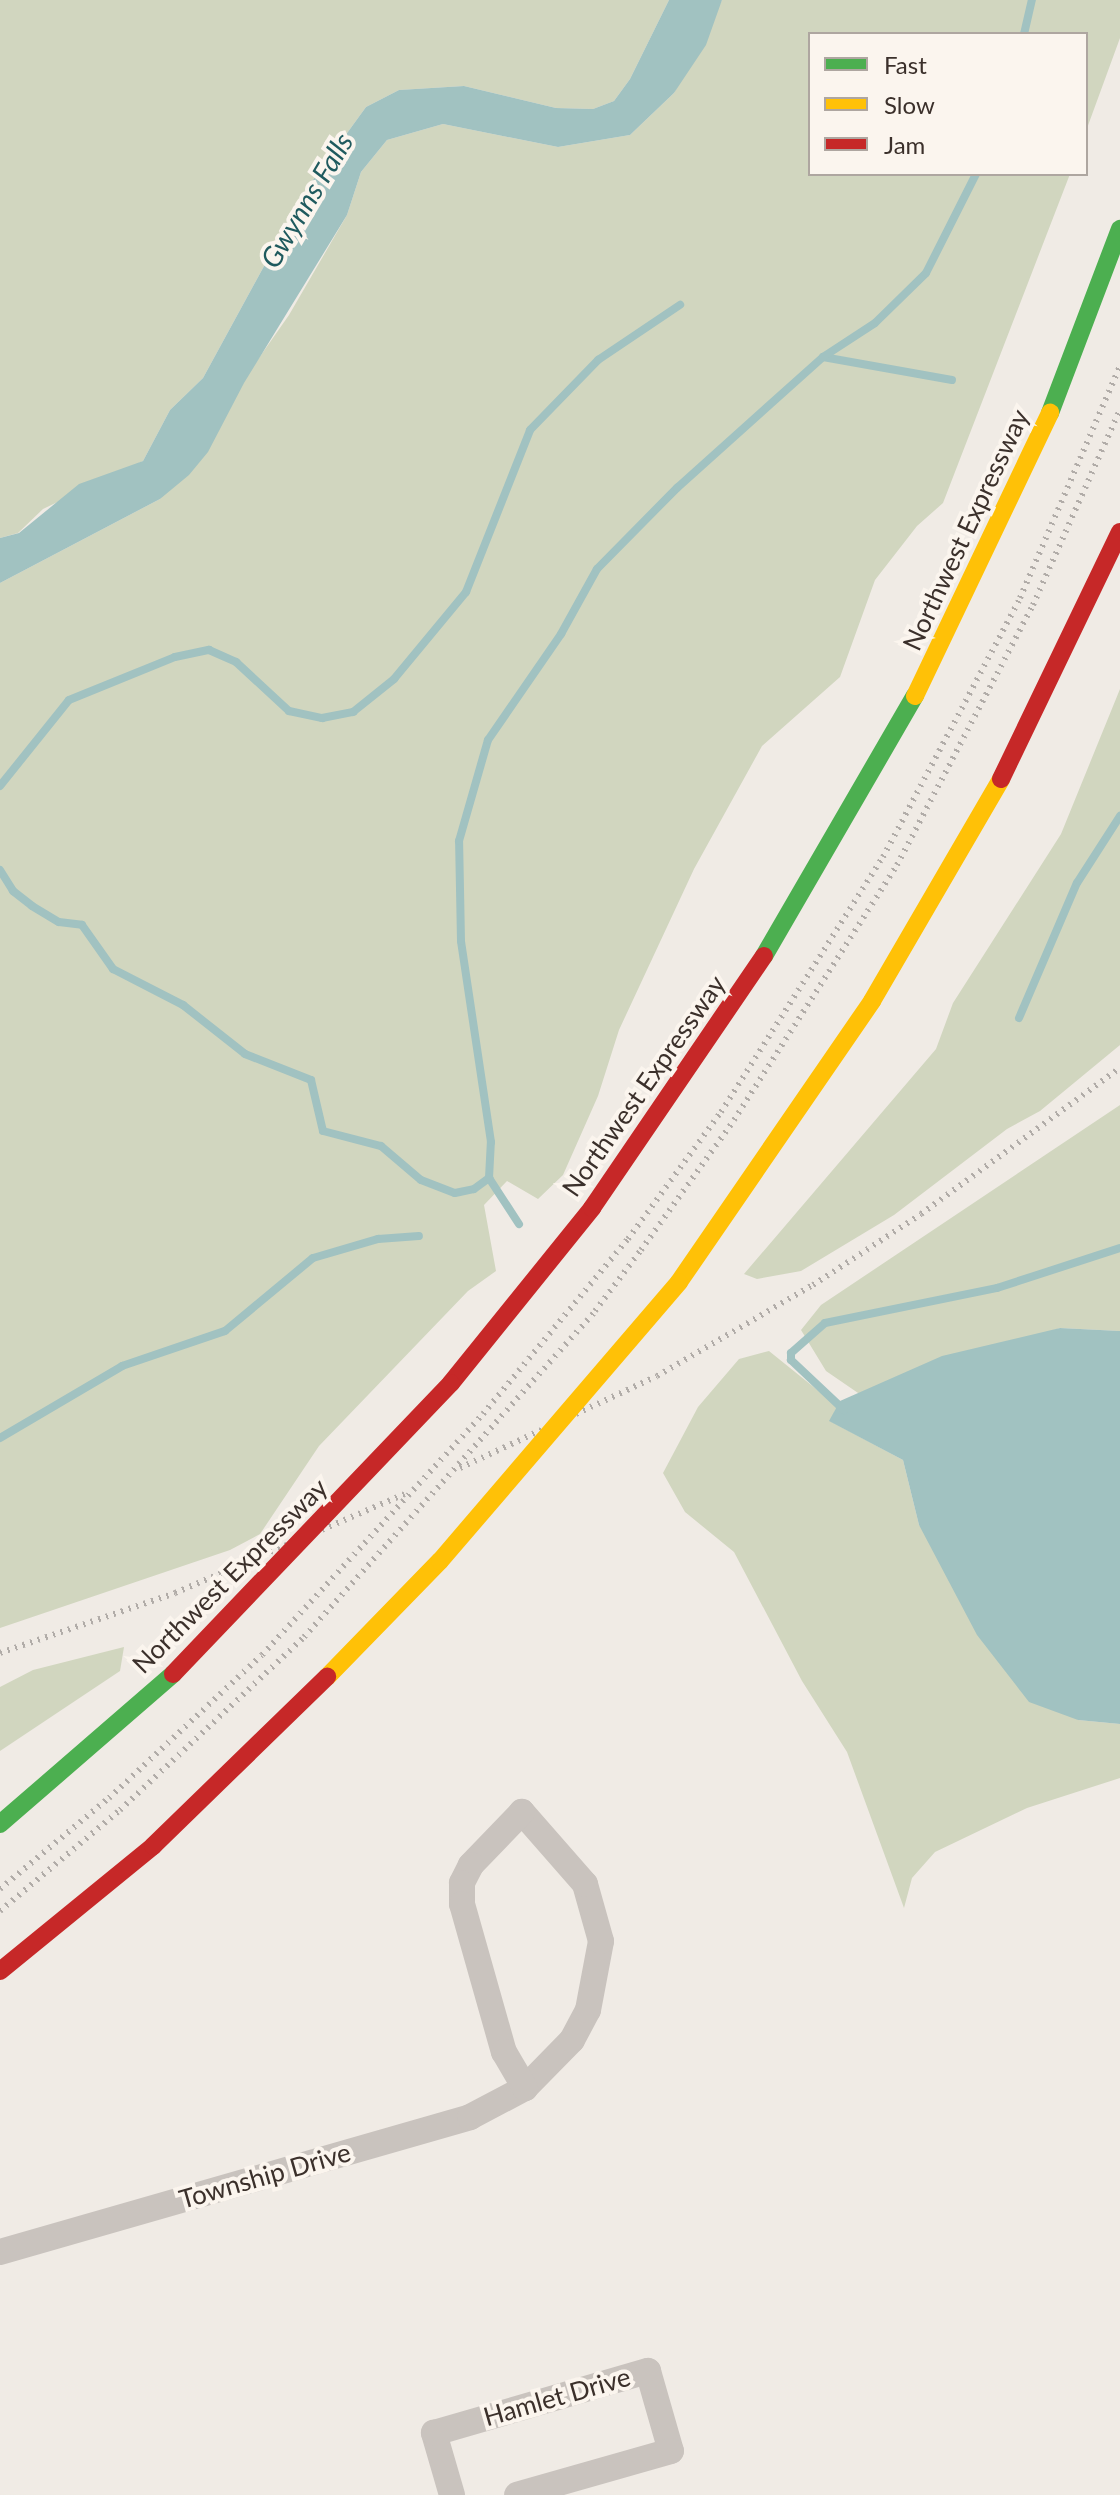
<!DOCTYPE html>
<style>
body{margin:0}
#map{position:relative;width:1120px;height:2495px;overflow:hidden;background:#f0ebe5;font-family:Lato,sans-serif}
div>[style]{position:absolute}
.green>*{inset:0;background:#d1d6bf}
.water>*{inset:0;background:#a1c2c1}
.stream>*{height:8px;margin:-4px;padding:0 4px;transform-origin:4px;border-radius:4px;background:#a1c2c1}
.street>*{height:26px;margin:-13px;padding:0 13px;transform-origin:13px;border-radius:13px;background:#c9c3be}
.fast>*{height:18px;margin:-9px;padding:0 9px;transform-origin:9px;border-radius:9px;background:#4caf50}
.slow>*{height:18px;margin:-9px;padding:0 9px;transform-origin:9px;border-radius:9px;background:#ffc107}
.jam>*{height:18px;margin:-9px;padding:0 9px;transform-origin:9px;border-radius:9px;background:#c62828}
.rail>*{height:6px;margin-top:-3px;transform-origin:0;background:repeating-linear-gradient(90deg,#b1aca8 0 2px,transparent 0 8px)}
.slow-bridge>*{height:18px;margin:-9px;padding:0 9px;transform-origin:9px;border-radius:9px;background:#ffc107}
.jam-bridge>*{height:18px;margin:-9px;padding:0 9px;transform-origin:9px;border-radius:9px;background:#c62828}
span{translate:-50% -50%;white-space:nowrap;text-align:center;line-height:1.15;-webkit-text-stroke:8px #fbf5ee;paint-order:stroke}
.street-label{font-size:26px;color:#3b302b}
.water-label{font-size:28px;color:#1f5a5e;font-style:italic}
.legend{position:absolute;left:808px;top:32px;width:280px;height:144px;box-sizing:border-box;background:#fbf5ee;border:2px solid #aea6a0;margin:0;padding:10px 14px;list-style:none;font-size:24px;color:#3b302b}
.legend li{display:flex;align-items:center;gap:16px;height:40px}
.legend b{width:40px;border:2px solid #aea6a0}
</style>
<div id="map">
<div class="green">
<div style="clip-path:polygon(0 0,669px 0,630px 79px,614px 101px,593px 109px,556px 108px,464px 86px,399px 90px,366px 107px,305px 191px,203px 378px,170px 410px,143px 461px,43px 509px,18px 533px,0 538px)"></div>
<div style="clip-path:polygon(722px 0,1120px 0,1120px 38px,1086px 131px,1086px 34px,810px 34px,810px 174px,1070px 174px,943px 503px,917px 526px,875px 580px,840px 677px,762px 746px,694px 869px,619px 1030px,598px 1096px,563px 1175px,538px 1199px,507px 1181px,484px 1205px,496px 1271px,468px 1291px,319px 1446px,260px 1534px,230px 1550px,0 1628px,0 583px,160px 499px,289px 315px,347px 215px,361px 172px,387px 140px,443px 124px,558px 147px,630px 135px,674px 93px)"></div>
<div style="clip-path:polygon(1120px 689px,1120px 1045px,1040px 1111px,1007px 1129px,894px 1215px,801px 1271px,757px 1279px,744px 1274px,936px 1049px,953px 1003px,1061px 834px)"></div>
<div style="clip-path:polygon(1120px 1105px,1120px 1331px,1060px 1328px,861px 1395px,826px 1371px,801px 1330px,821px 1305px)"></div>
<div style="clip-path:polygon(769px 1351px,826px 1397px,840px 1401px,830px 1421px,903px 1460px,919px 1525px,1078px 1720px,1120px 1724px,1120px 1778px,1027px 1808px,935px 1852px,912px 1878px,904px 1908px,847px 1752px,802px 1681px,734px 1552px,685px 1512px,663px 1473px,698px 1407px,739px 1359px)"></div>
<div style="clip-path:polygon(124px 1647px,120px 1671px,0 1751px,0 1687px,33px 1670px)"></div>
</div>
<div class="water">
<div style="clip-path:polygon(669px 0,722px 0,706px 45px,674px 93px,630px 135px,558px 147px,443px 124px,387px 140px,361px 172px,347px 215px,244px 383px,208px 452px,189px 475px,160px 499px,0 583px,0 538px,19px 533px,79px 484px,143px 461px,170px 410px,203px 378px,305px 191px,366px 107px,399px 90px,464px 86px,556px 108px,593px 109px,614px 101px,630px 79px)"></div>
<div style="clip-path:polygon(1060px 1328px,1120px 1331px,1120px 1724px,1078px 1720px,1029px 1702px,977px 1635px,919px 1525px,903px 1460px,829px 1421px,840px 1401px,942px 1356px)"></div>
</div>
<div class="stream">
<div style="left:1024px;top:34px;width:35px;rotate:-77deg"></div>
<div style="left:823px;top:357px;width:131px;rotate:10.1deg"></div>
<div style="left:0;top:786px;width:110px;rotate:-51.3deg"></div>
<div style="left:69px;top:700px;width:114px;rotate:-22.1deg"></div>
<div style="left:175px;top:657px;width:35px;rotate:-12deg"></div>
<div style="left:209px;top:650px;width:30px;rotate:24deg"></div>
<div style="left:236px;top:662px;width:72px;rotate:42.8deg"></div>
<div style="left:289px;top:711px;width:34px;rotate:12deg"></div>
<div style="left:322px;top:718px;width:32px;rotate:-11deg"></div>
<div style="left:353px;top:712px;width:53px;rotate:-38.8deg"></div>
<div style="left:394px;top:679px;width:113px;rotate:-50.4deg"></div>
<div style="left:466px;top:592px;width:174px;rotate:-68.4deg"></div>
<div style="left:530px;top:430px;width:98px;rotate:-45.8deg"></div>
<div style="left:598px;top:360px;width:99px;rotate:-33.9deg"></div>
<div style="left:0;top:870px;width:25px;rotate:58deg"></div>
<div style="left:13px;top:891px;width:24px;rotate:38deg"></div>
<div style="left:32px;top:906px;width:31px;rotate:31deg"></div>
<div style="left:59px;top:922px;width:23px;rotate:7deg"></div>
<div style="left:82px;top:925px;width:54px;rotate:54.8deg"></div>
<div style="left:113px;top:969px;width:79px;rotate:27.2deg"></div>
<div style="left:183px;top:1005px;width:79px;rotate:38.3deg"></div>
<div style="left:245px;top:1054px;width:71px;rotate:21.5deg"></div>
<div style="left:311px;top:1080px;width:52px;rotate:76.8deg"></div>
<div style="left:323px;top:1131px;width:60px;rotate:14.5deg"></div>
<div style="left:381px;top:1146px;width:52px;rotate:40.4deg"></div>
<div style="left:421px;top:1180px;width:36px;rotate:21deg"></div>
<div style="left:455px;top:1193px;width:19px;rotate:-12deg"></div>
<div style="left:474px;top:1189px;width:19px;rotate:-36deg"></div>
<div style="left:489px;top:1178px;width:36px;rotate:-87deg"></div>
<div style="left:491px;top:1142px;width:203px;rotate:-98.5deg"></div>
<div style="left:461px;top:941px;width:100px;rotate:-91.1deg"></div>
<div style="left:459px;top:841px;width:105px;rotate:-74deg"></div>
<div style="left:488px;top:740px;width:129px;rotate:-55.4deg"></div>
<div style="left:561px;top:634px;width:74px;rotate:-61deg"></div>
<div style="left:597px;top:569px;width:114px;rotate:-45.4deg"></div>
<div style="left:677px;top:488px;width:196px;rotate:-41.9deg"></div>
<div style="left:823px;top:357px;width:62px;rotate:-33.2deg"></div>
<div style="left:875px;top:323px;width:71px;rotate:-44.4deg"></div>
<div style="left:926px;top:273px;width:111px;rotate:-63.2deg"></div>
<div style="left:1019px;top:1018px;width:147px;rotate:-66.8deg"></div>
<div style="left:1077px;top:883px;width:80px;rotate:-57.3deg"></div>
<div style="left:489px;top:1178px;width:55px;rotate:56.9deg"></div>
<div style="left:844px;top:1410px;width:73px;rotate:-136.7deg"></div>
<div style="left:791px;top:1360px;width:7px;rotate:-90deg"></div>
<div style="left:791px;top:1353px;width:45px;rotate:-41.4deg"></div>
<div style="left:825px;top:1323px;width:176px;rotate:-11.5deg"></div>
<div style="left:997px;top:1288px;width:129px;rotate:-18deg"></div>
<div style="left:0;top:1438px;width:142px;rotate:-30.5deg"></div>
<div style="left:122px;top:1366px;width:109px;rotate:-18.8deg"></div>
<div style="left:225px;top:1331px;width:114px;rotate:-39.7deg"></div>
<div style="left:313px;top:1258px;width:68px;rotate:-16.3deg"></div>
<div style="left:378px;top:1239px;width:41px;rotate:-4.2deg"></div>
</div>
<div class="street">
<div style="left:0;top:2252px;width:489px;rotate:-16deg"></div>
<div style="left:470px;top:2117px;width:62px;rotate:-27.8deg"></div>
<div style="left:525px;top:2088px;width:67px;rotate:-45.6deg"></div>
<div style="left:572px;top:2040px;width:34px;rotate:-62deg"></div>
<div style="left:588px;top:2010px;width:70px;rotate:-79.3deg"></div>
<div style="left:601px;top:1941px;width:59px;rotate:-105.7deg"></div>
<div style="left:585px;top:1884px;width:96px;rotate:-131.2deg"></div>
<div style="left:522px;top:1812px;width:74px;rotate:133.9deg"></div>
<div style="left:471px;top:1865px;width:20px;rotate:117deg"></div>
<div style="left:462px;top:1883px;width:21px;rotate:90deg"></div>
<div style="left:462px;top:1904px;width:154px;rotate:74.2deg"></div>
<div style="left:504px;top:2052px;width:42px;rotate:59.7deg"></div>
<div style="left:452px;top:2495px;width:65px;rotate:-106.2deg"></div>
<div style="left:434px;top:2433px;width:223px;rotate:-16.2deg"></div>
<div style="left:648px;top:2371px;width:83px;rotate:74deg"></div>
<div style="left:671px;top:2451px;width:160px;rotate:164.1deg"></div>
</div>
<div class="fast">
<div style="left:1050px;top:413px;width:197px;rotate:-69.2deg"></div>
<div style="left:764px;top:956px;width:301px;rotate:-59.9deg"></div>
<div style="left:0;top:1824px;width:229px;rotate:-40.9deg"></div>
</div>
<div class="slow">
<div style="left:915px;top:696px;width:314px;rotate:-64.5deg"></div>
<div style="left:679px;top:1282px;width:341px;rotate:-55.5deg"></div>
<div style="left:872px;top:1001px;width:257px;rotate:-59.8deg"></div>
<div style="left:327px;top:1677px;width:162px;rotate:-45.8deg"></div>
</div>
<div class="jam">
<div style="left:1001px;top:779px;width:274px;rotate:-64.3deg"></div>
<div style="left:451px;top:1383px;width:225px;rotate:-51.1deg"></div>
<div style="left:592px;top:1208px;width:305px;rotate:-55.7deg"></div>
<div style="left:0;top:1971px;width:198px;rotate:-39.2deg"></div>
<div style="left:153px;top:1846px;width:243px;rotate:-44.2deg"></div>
</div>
<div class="rail">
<div style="left:460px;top:1468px;width:217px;rotate:-25deg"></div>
<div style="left:657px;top:1376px;width:181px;rotate:-30.3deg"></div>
<div style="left:813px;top:1285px;width:129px;rotate:-33.3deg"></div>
<div style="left:921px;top:1214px;width:247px;rotate:-36.3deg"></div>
<div style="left:0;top:1653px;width:185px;rotate:-18.9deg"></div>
<div style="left:175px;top:1593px;width:250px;rotate:-23.3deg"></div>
<div style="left:0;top:1889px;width:142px;rotate:-39.9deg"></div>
<div style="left:109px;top:1798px;width:209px;rotate:-43.1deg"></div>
<div style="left:262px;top:1655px;width:327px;rotate:-47.5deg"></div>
<div style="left:483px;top:1414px;width:227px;rotate:-50.4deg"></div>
<div style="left:628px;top:1239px;width:157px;rotate:-53.8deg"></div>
<div style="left:721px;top:1112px;width:302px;rotate:-57.6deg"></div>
<div style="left:883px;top:857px;width:293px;rotate:-62.1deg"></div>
<div style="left:1020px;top:598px;width:253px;rotate:-66.7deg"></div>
<div style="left:0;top:1911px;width:157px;rotate:-40.1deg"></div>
<div style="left:120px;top:1810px;width:253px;rotate:-43.2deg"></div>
<div style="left:304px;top:1637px;width:437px;rotate:-48.2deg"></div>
<div style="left:595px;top:1311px;width:76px;rotate:-53deg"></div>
<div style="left:641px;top:1250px;width:160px;rotate:-54.4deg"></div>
<div style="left:734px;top:1120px;width:303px;rotate:-57.4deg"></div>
<div style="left:897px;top:865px;width:293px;rotate:-62.4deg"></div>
<div style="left:1033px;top:605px;width:214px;rotate:-66deg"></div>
</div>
<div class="slow-bridge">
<div style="left:440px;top:1561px;width:367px;rotate:-49.4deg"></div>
</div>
<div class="jam-bridge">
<div style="left:173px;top:1674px;width:402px;rotate:-46.3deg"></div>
</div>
<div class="street-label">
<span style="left:966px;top:530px;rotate:-65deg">Northwest Expressway</span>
<span style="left:644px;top:1086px;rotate:-55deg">Northwest Expressway</span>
<span style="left:230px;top:1576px;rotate:-45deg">Northwest Expressway</span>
<span style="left:265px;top:2176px;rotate:-16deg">Township Drive</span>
<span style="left:557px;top:2397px;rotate:-16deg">Hamlet Drive</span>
</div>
<div class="water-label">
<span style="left:306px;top:200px;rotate:-59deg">Gwynns Falls</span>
</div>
<ul class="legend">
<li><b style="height:10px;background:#4caf50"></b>Fast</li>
<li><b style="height:10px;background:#ffc107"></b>Slow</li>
<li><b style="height:10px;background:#c62828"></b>Jam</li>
</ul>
</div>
